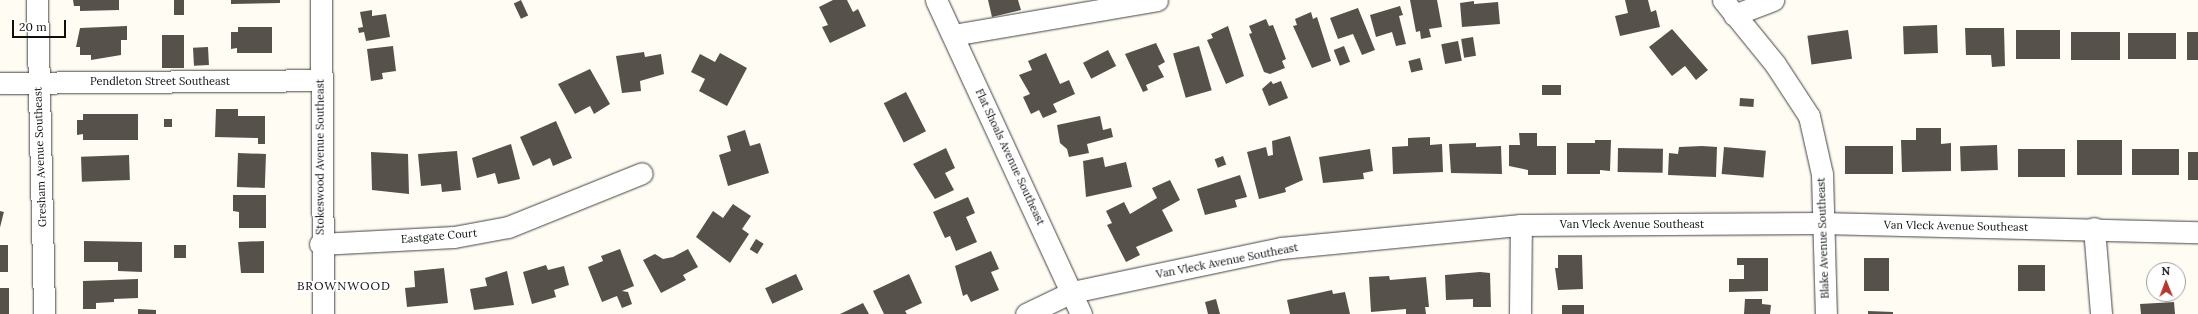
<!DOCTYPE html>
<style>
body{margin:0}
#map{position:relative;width:2198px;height:314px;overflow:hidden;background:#fefcf3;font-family:Lora,serif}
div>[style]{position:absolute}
.building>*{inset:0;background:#57514c;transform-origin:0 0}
.roads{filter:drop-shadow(0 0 1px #424242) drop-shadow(0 0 1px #424242)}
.minor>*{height:21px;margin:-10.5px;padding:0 10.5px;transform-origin:10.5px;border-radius:10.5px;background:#fff}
span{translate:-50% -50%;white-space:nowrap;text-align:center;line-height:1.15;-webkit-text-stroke:4px #fff;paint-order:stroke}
.street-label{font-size:11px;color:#0f0f0f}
.neighbourhood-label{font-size:12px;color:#0f0f0f;letter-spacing:1px}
.north{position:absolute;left:2146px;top:262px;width:40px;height:40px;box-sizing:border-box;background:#fff;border:1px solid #9f9f9f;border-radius:50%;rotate:359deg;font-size:11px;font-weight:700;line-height:16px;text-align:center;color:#0f0f0f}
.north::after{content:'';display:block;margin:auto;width:14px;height:18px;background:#b33734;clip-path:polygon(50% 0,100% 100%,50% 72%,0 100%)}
.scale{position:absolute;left:12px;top:20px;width:54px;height:18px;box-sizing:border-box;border:2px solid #0f0f0f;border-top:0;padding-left:5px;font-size:12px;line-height:14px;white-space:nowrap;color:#0f0f0f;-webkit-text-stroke:3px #fff;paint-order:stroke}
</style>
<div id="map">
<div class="building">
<div style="clip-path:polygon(73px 0,119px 0,119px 10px,80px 11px,80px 6px,74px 6px)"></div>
<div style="left:174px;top:0;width:10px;height:15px"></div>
<div style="clip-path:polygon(231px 0,280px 0,280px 3px,231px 4px)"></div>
<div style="left:521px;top:0;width:17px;height:8px;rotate:65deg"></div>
<div style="clip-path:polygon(833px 0,847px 0,853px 12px,858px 9px,866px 26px,830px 43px,822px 27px,828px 25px,819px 7px)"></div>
<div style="clip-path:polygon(988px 0,1018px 0,1021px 10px,992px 17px)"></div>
<div style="clip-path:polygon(1410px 0,1437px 0,1442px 27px,1429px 29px,1431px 37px,1421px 39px,1420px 31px,1416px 32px)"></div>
<div style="clip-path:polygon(1625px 0,1648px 0,1651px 12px,1656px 10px,1660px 27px,1620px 36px,1615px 16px,1628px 13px)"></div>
<div style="clip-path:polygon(1474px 1px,1474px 4px,1498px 2px,1500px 24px,1462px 27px,1460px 3px)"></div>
<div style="clip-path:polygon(1400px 6px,1403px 15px,1399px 16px,1406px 44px,1396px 46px,1392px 32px,1376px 37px,1370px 15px)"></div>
<div style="clip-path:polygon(1358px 8px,1375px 50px,1362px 55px,1353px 34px,1338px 39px,1330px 18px)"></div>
<div style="clip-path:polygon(372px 10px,372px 16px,386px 14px,390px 37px,366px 41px,364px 32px,359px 33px,358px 28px,363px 27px,360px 12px)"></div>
<div style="clip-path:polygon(1311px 12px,1313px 19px,1317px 17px,1331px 61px,1312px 68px,1293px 26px,1297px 25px,1295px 19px)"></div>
<div style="clip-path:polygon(1266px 19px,1269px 26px,1273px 25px,1286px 59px,1282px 61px,1285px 68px,1270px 74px,1264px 72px,1249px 34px,1252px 33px,1249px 26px)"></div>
<div style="left:1937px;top:25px;width:28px;height:34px;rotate:88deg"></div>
<div style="clip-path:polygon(127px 26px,127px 40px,121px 40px,121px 55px,91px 60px,91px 55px,80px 55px,80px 47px,76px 47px,80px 28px)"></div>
<div style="clip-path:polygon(1228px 26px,1244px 76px,1226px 84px,1207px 40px,1213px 38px,1211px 34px)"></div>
<div style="clip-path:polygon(238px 27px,272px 27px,272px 53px,237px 53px,237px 48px,231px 49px,231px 32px,238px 32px)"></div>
<div style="clip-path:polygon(1965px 28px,2004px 28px,2005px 66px,1992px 67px,1991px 55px,1966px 55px)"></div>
<div style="clip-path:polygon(1672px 29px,1708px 70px,1696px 80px,1685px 66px,1672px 76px,1649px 47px)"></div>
<div style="left:1848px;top:30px;width:29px;height:41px;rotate:82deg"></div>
<div style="left:2060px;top:30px;width:29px;height:44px;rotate:90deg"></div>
<div style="left:2071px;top:32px;width:49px;height:28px"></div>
<div style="left:2187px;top:32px;width:11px;height:28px"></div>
<div style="left:2128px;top:33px;width:48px;height:26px"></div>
<div style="left:162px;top:35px;width:22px;height:33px"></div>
<div style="left:1473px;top:37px;width:19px;height:12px;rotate:81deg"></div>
<div style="left:1458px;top:41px;width:20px;height:17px;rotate:79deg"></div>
<div style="clip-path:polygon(1156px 43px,1165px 62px,1158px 66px,1164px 77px,1146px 85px,1148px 90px,1143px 92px,1125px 54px)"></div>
<div style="clip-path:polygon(393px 46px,396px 71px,382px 73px,383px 79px,371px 81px,367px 49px)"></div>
<div style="left:1199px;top:46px;width:46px;height:27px;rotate:74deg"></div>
<div style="left:1344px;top:46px;width:17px;height:11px;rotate:69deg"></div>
<div style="left:208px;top:47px;width:18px;height:15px;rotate:87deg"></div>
<div style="left:1108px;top:50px;width:18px;height:28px;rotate:63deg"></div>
<div style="clip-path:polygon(644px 52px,645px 57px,661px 54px,664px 74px,640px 81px,641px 91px,622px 93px,616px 56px)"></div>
<div style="clip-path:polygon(720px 53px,747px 68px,727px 106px,699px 91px,705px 79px,691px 72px,700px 54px,715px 62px)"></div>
<div style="clip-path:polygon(1046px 53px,1060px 84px,1069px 80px,1075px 94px,1053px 104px,1057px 112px,1043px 118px,1039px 110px,1031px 114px,1023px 97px,1030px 94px,1019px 75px,1032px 70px,1028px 61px)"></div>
<div style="left:1420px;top:58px;width:12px;height:12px;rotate:76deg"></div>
<div style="clip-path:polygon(590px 69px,610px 104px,594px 114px,590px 106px,575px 114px,558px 84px)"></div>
<div style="clip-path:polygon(1271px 81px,1273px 84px,1281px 81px,1288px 98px,1269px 106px,1262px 89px)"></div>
<div style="left:1542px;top:85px;width:19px;height:10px"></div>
<div style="left:906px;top:92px;width:44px;height:25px;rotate:63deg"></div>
<div style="left:1740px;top:98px;width:14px;height:8px;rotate:4deg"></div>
<div style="clip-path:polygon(216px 109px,238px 109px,238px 116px,265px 116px,265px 144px,258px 144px,258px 138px,215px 137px)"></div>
<div style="clip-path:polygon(83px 114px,138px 114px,138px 140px,83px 140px,83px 134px,77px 135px,77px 120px,83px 120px)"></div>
<div style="clip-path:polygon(1100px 116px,1103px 130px,1111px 128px,1113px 137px,1087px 144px,1089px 153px,1069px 157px,1067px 149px,1060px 143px,1057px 125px)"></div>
<div style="left:164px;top:119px;width:8px;height:8px"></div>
<div style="clip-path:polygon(556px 121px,572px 158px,553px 166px,550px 158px,533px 166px,520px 137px)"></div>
<div style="clip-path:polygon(1916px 128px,1941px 128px,1941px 144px,1951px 143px,1951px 171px,1902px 172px,1901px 140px,1916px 140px)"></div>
<div style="clip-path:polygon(745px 130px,750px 146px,760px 143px,769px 173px,728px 186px,719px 155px,731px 151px,727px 136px)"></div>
<div style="clip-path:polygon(1519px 133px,1537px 133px,1537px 146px,1556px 146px,1556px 175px,1528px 175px,1528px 170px,1509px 166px,1509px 145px,1520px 145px)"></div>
<div style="clip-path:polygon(1290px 136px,1303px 180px,1285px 188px,1286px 192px,1259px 199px,1247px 152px,1266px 147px,1268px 156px,1273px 155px,1272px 141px)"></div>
<div style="clip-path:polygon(1430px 137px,1430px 145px,1442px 144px,1443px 172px,1393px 174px,1392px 147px,1408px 146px,1408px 138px)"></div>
<div style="clip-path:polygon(1595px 140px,1611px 140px,1610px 171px,1600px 170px,1600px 174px,1567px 174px,1567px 143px,1595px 143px)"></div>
<div style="left:2077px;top:140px;width:45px;height:35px"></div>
<div style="clip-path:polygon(1476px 143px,1476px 147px,1501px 146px,1502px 174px,1451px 173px,1449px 144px)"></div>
<div style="clip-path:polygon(511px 144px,520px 179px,498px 184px,495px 173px,477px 178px,472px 158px)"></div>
<div style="left:1997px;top:145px;width:25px;height:37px;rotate:88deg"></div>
<div style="clip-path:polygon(1702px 146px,1717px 147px,1716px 177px,1668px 175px,1669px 153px,1678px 154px,1679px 147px)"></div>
<div style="left:1845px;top:146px;width:48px;height:28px"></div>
<div style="left:1724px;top:147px;width:42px;height:27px;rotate:5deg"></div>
<div style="clip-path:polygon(946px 148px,955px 168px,945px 173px,954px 190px,935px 199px,913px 164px)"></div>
<div style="left:1618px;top:148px;width:45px;height:24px;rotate:1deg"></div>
<div style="clip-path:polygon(1370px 149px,1373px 171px,1363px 173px,1364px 179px,1323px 183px,1319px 157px)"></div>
<div style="left:2018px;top:149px;width:47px;height:28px"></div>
<div style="left:2132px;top:149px;width:47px;height:26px"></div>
<div style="clip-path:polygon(457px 151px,461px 190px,442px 192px,441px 184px,421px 186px,418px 154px)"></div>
<div style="clip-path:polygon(371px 152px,408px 154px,409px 194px,372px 190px)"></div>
<div style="left:2188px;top:152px;width:10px;height:28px"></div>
<div style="left:238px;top:153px;width:28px;height:34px;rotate:2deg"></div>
<div style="left:129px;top:155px;width:25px;height:48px;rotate:88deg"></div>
<div style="left:1223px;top:156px;width:9px;height:9px;rotate:69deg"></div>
<div style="clip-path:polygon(1103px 157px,1105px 167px,1126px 162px,1132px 187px,1086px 197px,1083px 161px)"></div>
<div style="clip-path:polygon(1240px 175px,1247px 197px,1235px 200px,1237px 207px,1205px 215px,1197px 189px)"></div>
<div style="clip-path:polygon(1170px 180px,1180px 200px,1162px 210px,1173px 231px,1136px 247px,1140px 255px,1126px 262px,1107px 225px,1112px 223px,1106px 211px,1124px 202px,1130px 214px,1157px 198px,1152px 188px)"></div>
<div style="clip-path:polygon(233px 195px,266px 195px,266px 228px,239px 228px,239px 212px,233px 211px)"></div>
<div style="clip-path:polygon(968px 197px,975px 213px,966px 217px,977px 242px,956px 251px,950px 236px,945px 238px,933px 212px)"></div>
<div style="clip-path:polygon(733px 204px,751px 216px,742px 229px,749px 234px,730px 263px,696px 237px,713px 211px,723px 218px)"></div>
<div style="left:0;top:211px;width:4px;height:17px;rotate:14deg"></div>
<div style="left:756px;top:239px;width:9px;height:12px;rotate:32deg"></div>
<div style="clip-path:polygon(84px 241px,142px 242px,142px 272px,118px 271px,118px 262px,84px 262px)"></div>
<div style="clip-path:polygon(264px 241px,264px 273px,241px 273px,238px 242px)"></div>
<div style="left:0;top:245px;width:8px;height:27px"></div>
<div style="left:174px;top:245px;width:12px;height:13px"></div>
<div style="clip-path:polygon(620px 249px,634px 286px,622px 291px,628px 292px,632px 304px,622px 308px,617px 296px,602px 302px,588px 267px,603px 261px,601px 256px)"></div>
<div style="clip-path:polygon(688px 249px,698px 267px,683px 275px,686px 280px,661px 293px,643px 260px,655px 254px,663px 259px,673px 257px)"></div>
<div style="clip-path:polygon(991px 251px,999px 269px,991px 272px,999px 290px,971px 302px,967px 294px,963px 296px,955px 266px)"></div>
<div style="clip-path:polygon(1558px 255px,1582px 255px,1583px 289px,1558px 290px,1555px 268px,1558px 268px)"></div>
<div style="clip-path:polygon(1737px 258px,1768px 258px,1768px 291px,1729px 292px,1729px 279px,1744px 279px,1744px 265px,1737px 265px)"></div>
<div style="left:1864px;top:258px;width:25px;height:33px"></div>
<div style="clip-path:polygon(546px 265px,548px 270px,564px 266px,569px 285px,554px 290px,556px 297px,532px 304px,523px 272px)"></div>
<div style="left:2018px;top:265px;width:27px;height:26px"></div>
<div style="clip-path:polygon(444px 268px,448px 303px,407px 307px,405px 288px,415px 287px,414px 271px)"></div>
<div style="clip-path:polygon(507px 271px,514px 305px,474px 310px,470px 289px,487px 286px,485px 278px)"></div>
<div style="clip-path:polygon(1480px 272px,1490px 273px,1491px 307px,1473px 307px,1473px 299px,1446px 300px,1445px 275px)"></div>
<div style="left:796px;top:274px;width:17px;height:34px;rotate:65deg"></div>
<div style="clip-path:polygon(909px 274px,922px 303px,905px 311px,907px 314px,884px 314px,873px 291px)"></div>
<div style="clip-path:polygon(1389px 276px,1390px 280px,1426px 277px,1429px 307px,1425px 307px,1426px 314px,1406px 314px,1406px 309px,1371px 312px,1369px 277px)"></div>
<div style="clip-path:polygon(138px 279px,138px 298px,114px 299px,114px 302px,96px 303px,96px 309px,83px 309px,83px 281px)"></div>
<div style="left:0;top:288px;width:9px;height:26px"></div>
<div style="clip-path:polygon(1332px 290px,1333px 294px,1345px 292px,1350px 314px,1290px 314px,1287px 300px)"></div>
<div style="clip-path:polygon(1216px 299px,1220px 314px,1208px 314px,1205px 302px)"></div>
<div style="clip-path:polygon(1745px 299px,1762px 299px,1762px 304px,1771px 305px,1770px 314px,1744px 314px)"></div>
<div style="clip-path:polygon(2174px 302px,2175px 314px,2141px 314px,2140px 304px)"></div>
<div style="clip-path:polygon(863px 303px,869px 314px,840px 314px)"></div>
<div style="left:1562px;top:305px;width:22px;height:9px"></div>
<div style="clip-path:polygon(138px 309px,156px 310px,156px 314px,138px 314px)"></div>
<div style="clip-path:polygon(1868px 311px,1893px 312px,1893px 314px,1868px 314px)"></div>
</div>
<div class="roads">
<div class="minor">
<div style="left:37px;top:0;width:314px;rotate:88.7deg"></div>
<div style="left:321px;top:0;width:314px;rotate:89.6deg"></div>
<div style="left:936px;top:0;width:346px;rotate:65.2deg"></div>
<div style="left:1723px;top:0;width:82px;rotate:50.9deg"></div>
<div style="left:1775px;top:64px;width:62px;rotate:56.8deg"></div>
<div style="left:1809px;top:116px;width:59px;rotate:77.4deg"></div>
<div style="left:1822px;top:174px;width:140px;rotate:88.4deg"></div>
<div style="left:1734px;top:15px;width:42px;rotate:-21deg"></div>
<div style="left:953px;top:35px;width:207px;rotate:-9.7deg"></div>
<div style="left:0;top:83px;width:320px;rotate:-0.5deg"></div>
<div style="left:2094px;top:228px;width:86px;rotate:85.3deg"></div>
<div style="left:320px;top:244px;width:134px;rotate:-3deg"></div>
<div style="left:454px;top:237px;width:55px;rotate:-10.5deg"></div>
<div style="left:508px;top:227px;width:144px;rotate:-21.9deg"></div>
<div style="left:1026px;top:314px;width:51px;rotate:-25.6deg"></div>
<div style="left:1072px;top:292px;width:214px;rotate:-11.9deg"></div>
<div style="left:1281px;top:248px;width:241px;rotate:-5.5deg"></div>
<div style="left:1521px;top:225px;width:300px;rotate:-0.4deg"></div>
<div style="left:1821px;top:223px;width:377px;rotate:1.4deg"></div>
<div style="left:1520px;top:314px;width:89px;rotate:-89.4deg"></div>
</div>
</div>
<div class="street-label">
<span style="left:160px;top:81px">Pendleton Street Southeast</span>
<span style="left:40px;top:157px;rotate:-92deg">Gresham Avenue Southeast</span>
<span style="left:320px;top:157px;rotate:-90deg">Stokeswood Avenue Southeast</span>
<span style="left:1010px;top:157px;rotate:65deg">Flat Shoals Avenue Southeast</span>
<span style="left:1632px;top:224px">Van Vleck Avenue Southeast</span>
<span style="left:1956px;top:226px;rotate:1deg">Van Vleck Avenue Southeast</span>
<span style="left:439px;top:236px;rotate:-5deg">Eastgate Court</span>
<span style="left:1823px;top:238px;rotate:-92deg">Blake Avenue Southeast</span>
<span style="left:1227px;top:261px;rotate:-11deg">Van Vleck Avenue Southeast</span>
</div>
<div class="neighbourhood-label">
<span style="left:344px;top:286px">BROWNWOOD</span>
</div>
<div class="north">N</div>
<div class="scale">20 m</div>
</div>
